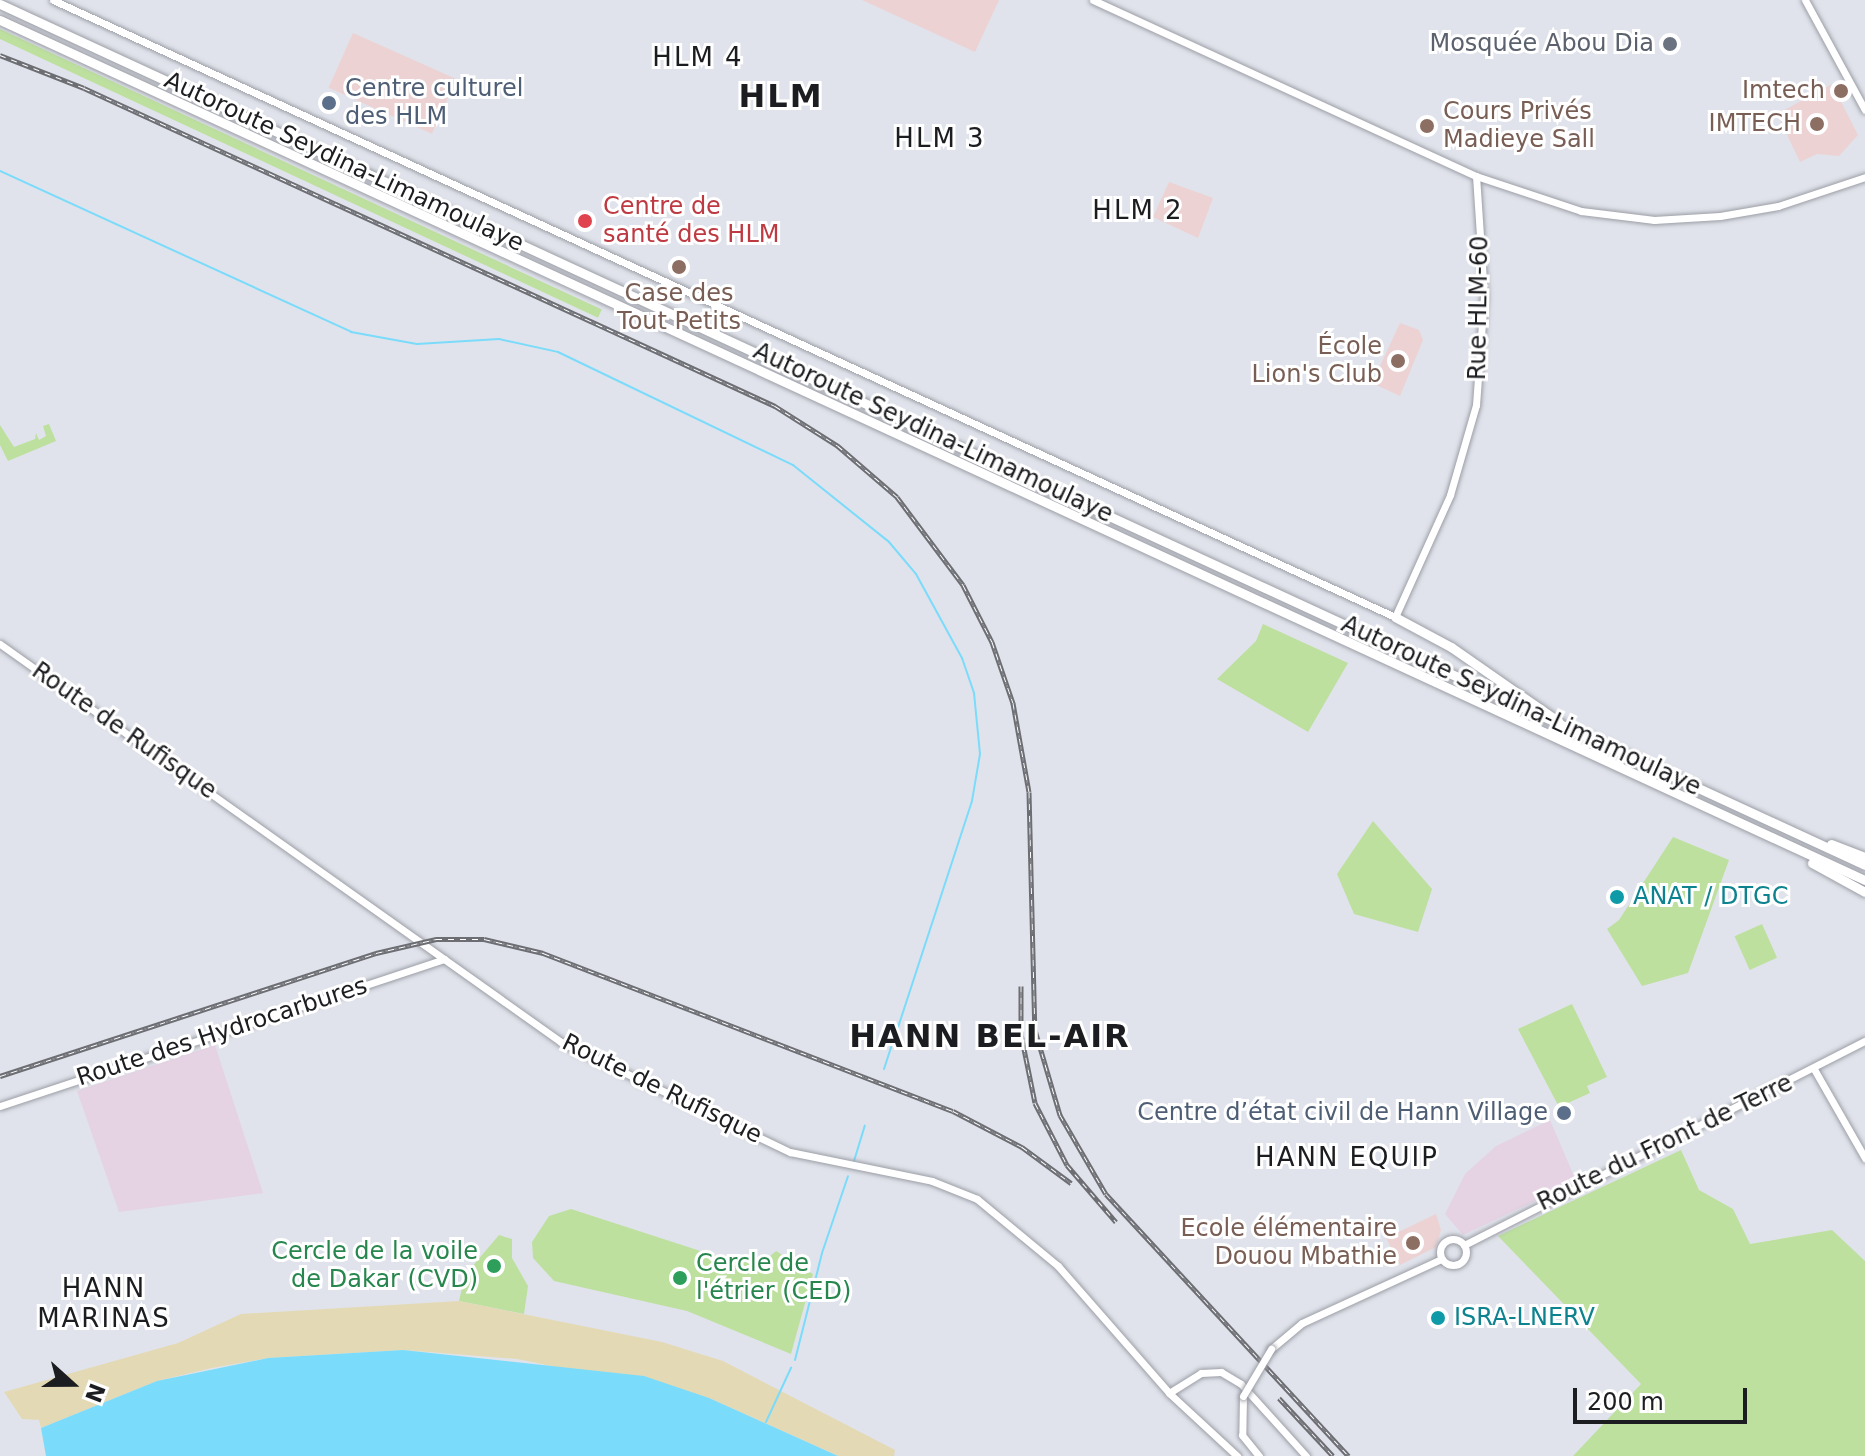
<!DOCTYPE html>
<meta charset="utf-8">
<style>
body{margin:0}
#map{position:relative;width:1865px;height:1456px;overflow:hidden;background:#e0e3eb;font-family:"DejaVu Sans",sans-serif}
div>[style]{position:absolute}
.industrial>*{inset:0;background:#e5d3e3}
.education>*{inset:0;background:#ecd2d3;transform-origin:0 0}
.green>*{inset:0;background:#bde09f;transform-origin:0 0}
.sand>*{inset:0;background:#e3dab5}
.water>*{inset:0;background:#7bdbfb}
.stream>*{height:2px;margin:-1px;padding:0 1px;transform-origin:1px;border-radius:1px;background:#7bdbfb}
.roads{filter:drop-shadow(0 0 2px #9c9ea6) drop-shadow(0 0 2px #9c9ea6)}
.secondary>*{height:7px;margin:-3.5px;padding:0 3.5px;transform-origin:3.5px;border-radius:3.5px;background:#fff}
.secondary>.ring{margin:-3.5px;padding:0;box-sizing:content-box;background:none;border:7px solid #fff;border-radius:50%}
.highway>*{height:9px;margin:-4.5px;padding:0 4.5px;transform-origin:4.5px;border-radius:4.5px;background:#fff}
.rail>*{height:5px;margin-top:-2.5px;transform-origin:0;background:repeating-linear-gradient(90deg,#fff 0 6px,#6c6e73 0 12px);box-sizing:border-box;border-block:2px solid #6c6e73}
.bridges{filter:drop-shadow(0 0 2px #9c9ea6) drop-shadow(0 0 2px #9c9ea6)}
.secondary-bridge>*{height:7px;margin:-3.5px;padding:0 3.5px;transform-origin:3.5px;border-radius:3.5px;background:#fff}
.dots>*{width:22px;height:22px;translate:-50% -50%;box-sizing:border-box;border:4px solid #fff;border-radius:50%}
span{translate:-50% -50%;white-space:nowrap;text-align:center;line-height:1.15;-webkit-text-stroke:6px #fff;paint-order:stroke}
.worship-label{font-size:24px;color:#5b616d}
.right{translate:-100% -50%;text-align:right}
.service-label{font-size:24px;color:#4e5e75}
.left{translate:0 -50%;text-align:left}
.education-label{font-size:24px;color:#785e54}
.street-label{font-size:24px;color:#1c1d20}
.health-label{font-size:24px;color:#be3a42}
.culture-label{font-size:24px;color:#0d838f}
.leisure-label{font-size:24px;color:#27864d}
.neighbourhood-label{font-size:26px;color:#1c1d20;letter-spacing:2px}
.district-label{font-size:32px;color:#1c1d20;font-weight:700;letter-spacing:2px}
.north{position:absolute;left:32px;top:1344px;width:80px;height:80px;-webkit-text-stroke:6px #fff;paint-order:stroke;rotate:111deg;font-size:22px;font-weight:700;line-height:32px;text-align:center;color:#1c1d20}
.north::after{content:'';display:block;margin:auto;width:28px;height:36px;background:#1c1d20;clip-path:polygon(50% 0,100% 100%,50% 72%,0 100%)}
.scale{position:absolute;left:1573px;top:1388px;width:174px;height:36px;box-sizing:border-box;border:4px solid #1c1d20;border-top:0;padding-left:10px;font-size:24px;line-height:28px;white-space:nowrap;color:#1c1d20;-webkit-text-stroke:6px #fff;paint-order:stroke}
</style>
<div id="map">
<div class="industrial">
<div style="clip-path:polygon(215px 1045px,263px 1193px,119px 1212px,77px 1091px)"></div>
<div style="clip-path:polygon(1550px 1120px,1574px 1176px,1571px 1184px,1463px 1235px,1445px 1214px,1465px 1174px,1496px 1146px)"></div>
</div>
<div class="education">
<div style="clip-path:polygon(862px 0,999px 0,975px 52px)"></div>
<div style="left:353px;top:33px;width:113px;height:60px;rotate:24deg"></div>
<div style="clip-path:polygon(1832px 84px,1858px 135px,1839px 156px,1817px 154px,1800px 162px,1777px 114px)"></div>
<div style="clip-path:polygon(1169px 182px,1213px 198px,1198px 238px,1153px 217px)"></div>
<div style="clip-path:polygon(1400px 323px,1419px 330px,1423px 340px,1400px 396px,1372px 383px)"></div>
<div style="clip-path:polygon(1436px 1214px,1441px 1230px,1436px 1247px,1400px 1265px,1386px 1238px)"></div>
</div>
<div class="green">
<div style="left:0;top:29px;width:664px;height:9px;rotate:25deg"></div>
<div style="clip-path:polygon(49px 424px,56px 441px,8px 461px,0 445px,0 425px,14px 447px,35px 439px,36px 433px,39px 440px,46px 436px,43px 426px)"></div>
<div style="clip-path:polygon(1263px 624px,1348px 663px,1308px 732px,1217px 679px,1256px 641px)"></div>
<div style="clip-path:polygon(1373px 821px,1432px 889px,1418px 932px,1354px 914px,1337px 874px)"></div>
<div style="clip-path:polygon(1673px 837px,1729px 860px,1688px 973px,1642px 986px,1607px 929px,1619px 920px)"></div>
<div style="left:1762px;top:924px;width:37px;height:30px;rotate:66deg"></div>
<div style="clip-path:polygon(1572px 1004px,1607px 1077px,1587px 1086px,1590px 1093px,1559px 1107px,1518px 1029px)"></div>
<div style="clip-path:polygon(1681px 1150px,1699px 1190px,1733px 1209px,1750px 1244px,1832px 1230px,1865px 1261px,1865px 1456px,1573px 1456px,1641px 1384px,1498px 1236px)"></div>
<div style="clip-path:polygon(571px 1209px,722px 1258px,762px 1263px,776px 1251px,813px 1274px,791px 1354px,687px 1311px,554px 1281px,533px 1258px,532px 1242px,549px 1216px)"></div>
<div style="clip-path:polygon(499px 1235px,512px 1239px,512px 1258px,528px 1286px,524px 1314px,459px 1301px,465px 1275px)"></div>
</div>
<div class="sand">
<div style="clip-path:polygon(459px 1301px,662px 1342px,723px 1361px,895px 1450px,894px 1456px,838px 1456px,709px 1398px,517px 1359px,403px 1350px,268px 1358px,212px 1368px,157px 1381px,41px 1428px,39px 1420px,22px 1419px,4px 1392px,178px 1343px,241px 1314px)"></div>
</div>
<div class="water">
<div style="clip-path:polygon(403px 1350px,644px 1376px,709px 1398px,838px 1456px,46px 1456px,41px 1428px,157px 1381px,268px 1358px)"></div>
</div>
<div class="stream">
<div style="left:0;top:171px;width:386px;rotate:24.6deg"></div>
<div style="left:351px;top:332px;width:67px;rotate:10.3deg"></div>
<div style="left:417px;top:344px;width:82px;rotate:-3.5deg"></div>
<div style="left:499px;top:339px;width:60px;rotate:12.4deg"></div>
<div style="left:558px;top:352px;width:261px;rotate:25.7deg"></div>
<div style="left:793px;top:465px;width:123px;rotate:38.7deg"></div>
<div style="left:889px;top:542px;width:42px;rotate:49.8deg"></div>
<div style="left:916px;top:574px;width:96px;rotate:61.3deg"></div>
<div style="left:962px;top:658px;width:37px;rotate:71deg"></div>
<div style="left:974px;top:693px;width:61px;rotate:84.4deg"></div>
<div style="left:980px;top:754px;width:48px;rotate:99.7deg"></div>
<div style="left:972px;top:801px;width:248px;rotate:108.1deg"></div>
<div style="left:884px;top:1069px;width:23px;rotate:-72deg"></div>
<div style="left:854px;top:1161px;width:37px;rotate:-73deg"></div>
<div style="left:795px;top:1360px;width:110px;rotate:-75.8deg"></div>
<div style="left:822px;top:1253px;width:81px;rotate:-71.3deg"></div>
<div style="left:766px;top:1422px;width:60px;rotate:-65.2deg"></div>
</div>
<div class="roads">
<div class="secondary">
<div style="left:53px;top:0;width:1477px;rotate:24.69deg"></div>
<div style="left:1395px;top:617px;width:134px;rotate:-65.7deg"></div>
<div style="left:1450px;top:495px;width:94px;rotate:-73.9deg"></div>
<div style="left:1476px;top:405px;width:109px;rotate:-85.8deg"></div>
<div style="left:1484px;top:296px;width:120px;rotate:-93.8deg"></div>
<div style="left:1093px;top:0;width:422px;rotate:24.7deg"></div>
<div style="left:1476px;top:176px;width:111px;rotate:18.4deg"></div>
<div style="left:1581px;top:211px;width:74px;rotate:7deg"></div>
<div style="left:1654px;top:220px;width:66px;rotate:-3.5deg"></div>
<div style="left:1720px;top:216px;width:59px;rotate:-9.8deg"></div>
<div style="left:1778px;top:206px;width:92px;rotate:-18.4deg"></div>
<div style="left:1805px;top:0;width:125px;rotate:61.4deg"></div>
<div style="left:0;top:644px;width:688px;rotate:35.35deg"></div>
<div style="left:561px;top:1042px;width:254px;rotate:25.7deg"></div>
<div style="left:790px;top:1152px;width:145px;rotate:11.5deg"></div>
<div style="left:932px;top:1181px;width:48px;rotate:21.8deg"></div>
<div style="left:977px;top:1199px;width:105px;rotate:39.6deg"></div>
<div style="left:1058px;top:1266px;width:169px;rotate:48.8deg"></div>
<div style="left:1169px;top:1393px;width:93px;rotate:42.8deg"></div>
<div style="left:1814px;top:1069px;width:103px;rotate:60.2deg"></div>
<div style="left:0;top:1106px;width:468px;rotate:-18.3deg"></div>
<div class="ring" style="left:1440px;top:1239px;width:19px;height:19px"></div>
<div style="left:1464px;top:1245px;width:450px;rotate:-27deg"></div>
<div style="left:1271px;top:1349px;width:40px;rotate:-40deg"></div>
<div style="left:1302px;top:1323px;width:153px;rotate:-24.7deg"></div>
<div style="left:1169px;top:1393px;width:38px;rotate:-32deg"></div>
<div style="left:1201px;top:1373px;width:20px;rotate:-3deg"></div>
<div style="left:1221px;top:1372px;width:23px;rotate:31deg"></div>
<div style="left:1241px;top:1384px;width:97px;rotate:47.9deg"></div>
<div style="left:1243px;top:1396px;width:39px;rotate:91deg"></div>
<div style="left:1242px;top:1435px;width:27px;rotate:51deg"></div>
</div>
<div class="highway">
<div style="left:0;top:4px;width:2054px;rotate:24.78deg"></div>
<div style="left:0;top:20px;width:2054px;rotate:24.76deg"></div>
<div style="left:1395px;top:617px;width:64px;rotate:28.2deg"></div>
<div style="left:1451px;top:647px;width:131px;rotate:34.8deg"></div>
<div style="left:1831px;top:844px;width:36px;rotate:21deg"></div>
<div style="left:1812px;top:863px;width:60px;rotate:28.7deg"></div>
</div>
</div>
<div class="rail">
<div style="left:0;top:55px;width:90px;rotate:21.4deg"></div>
<div style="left:84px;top:88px;width:761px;rotate:24.71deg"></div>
<div style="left:775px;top:406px;width:75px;rotate:32.4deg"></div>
<div style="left:838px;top:446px;width:78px;rotate:40.8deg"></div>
<div style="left:897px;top:497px;width:110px;rotate:53.1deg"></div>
<div style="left:963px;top:585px;width:64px;rotate:63deg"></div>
<div style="left:992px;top:642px;width:65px;rotate:71deg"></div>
<div style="left:1013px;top:703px;width:90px;rotate:79.8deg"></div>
<div style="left:1029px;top:792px;width:238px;rotate:88.6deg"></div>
<div style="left:1035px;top:1030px;width:89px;rotate:73.6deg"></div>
<div style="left:1060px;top:1115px;width:91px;rotate:59.8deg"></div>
<div style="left:1106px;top:1194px;width:357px;rotate:47.2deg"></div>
<div style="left:1021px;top:986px;width:48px;rotate:90deg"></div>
<div style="left:1021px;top:1034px;width:70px;rotate:78.5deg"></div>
<div style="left:1035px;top:1103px;width:70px;rotate:62.7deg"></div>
<div style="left:1067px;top:1165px;width:75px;rotate:49.3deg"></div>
<div style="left:0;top:1076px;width:396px;rotate:-18.1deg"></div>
<div style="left:376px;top:953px;width:62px;rotate:-13.1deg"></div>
<div style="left:436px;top:939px;width:48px"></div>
<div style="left:484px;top:939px;width:61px;rotate:13.3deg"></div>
<div style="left:543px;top:953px;width:439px;rotate:21.1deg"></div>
<div style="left:953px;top:1111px;width:78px;rotate:27.6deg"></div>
<div style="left:1022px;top:1147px;width:61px;rotate:36.3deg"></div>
<div style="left:1279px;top:1398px;width:79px;rotate:47deg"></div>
</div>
<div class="bridges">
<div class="secondary-bridge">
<div style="left:1243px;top:1396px;width:55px;rotate:-59.2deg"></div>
</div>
</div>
<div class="dots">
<div style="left:1670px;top:44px;background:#6b7280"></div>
<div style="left:1841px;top:91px;background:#8d6e63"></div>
<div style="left:329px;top:103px;background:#5c6f8a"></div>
<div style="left:1817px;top:124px;background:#8d6e63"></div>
<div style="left:1427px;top:126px;background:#8d6e63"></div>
<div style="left:585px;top:221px;background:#e0444e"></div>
<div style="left:679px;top:267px;background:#8d6e63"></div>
<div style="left:1398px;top:361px;background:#8d6e63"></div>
<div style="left:1617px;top:897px;background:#0f9aa8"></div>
<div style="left:1564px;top:1113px;background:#5c6f8a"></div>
<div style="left:1413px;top:1243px;background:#8d6e63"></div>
<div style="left:494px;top:1266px;background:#2e9e5b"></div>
<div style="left:680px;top:1278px;background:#2e9e5b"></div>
<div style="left:1438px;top:1318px;background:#0f9aa8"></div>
</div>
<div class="worship-label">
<span class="right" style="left:1654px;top:44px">Mosquée Abou Dia</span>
</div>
<div class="service-label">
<span class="left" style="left:345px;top:103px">Centre culturel<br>des HLM</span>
<span class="right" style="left:1548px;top:1113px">Centre d’état civil de Hann Village</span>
</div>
<div class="education-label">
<span class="right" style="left:1825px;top:91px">Imtech</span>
<span class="left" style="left:1443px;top:126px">Cours Privés<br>Madieye Sall</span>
<span class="right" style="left:1801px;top:124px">IMTECH</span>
<span style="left:679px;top:308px">Case des<br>Tout Petits</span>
<span class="right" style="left:1382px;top:361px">École<br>Lion's Club</span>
<span class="right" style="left:1397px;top:1243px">Ecole élémentaire<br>Douou Mbathie</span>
</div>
<div class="street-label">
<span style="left:344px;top:162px;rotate:25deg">Autoroute Seydina-Limamoulaye</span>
<span style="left:1479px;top:308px;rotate:-89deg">Rue HLM-60</span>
<span style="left:933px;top:433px;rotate:25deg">Autoroute Seydina-Limamoulaye</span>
<span style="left:1521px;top:706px;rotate:25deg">Autoroute Seydina-Limamoulaye</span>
<span style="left:124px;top:731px;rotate:35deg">Route de Rufisque</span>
<span style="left:222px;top:1032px;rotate:-18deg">Route des Hydrocarbures</span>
<span style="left:662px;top:1089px;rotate:26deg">Route de Rufisque</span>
<span style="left:1665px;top:1143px;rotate:-26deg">Route du Front de Terre</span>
</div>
<div class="health-label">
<span class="left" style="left:603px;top:221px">Centre de<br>santé des HLM</span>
</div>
<div class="culture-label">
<span class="left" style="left:1633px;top:897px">ANAT / DTGC</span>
<span class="left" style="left:1454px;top:1318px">ISRA-LNERV</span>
</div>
<div class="leisure-label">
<span class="right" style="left:478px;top:1266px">Cercle de la voile<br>de Dakar (CVD)</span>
<span class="left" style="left:696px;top:1278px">Cercle de<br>l'étrier (CED)</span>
</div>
<div class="neighbourhood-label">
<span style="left:698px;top:58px">HLM 4</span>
<span style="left:940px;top:139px">HLM 3</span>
<span style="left:1138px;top:211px">HLM 2</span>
<span style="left:1347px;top:1158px">HANN EQUIP</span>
<span style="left:104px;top:1304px">HANN<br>MARINAS</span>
</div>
<div class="district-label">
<span style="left:781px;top:96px">HLM</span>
<span style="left:990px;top:1036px">HANN BEL-AIR</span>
</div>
<div class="north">N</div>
<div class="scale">200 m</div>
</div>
